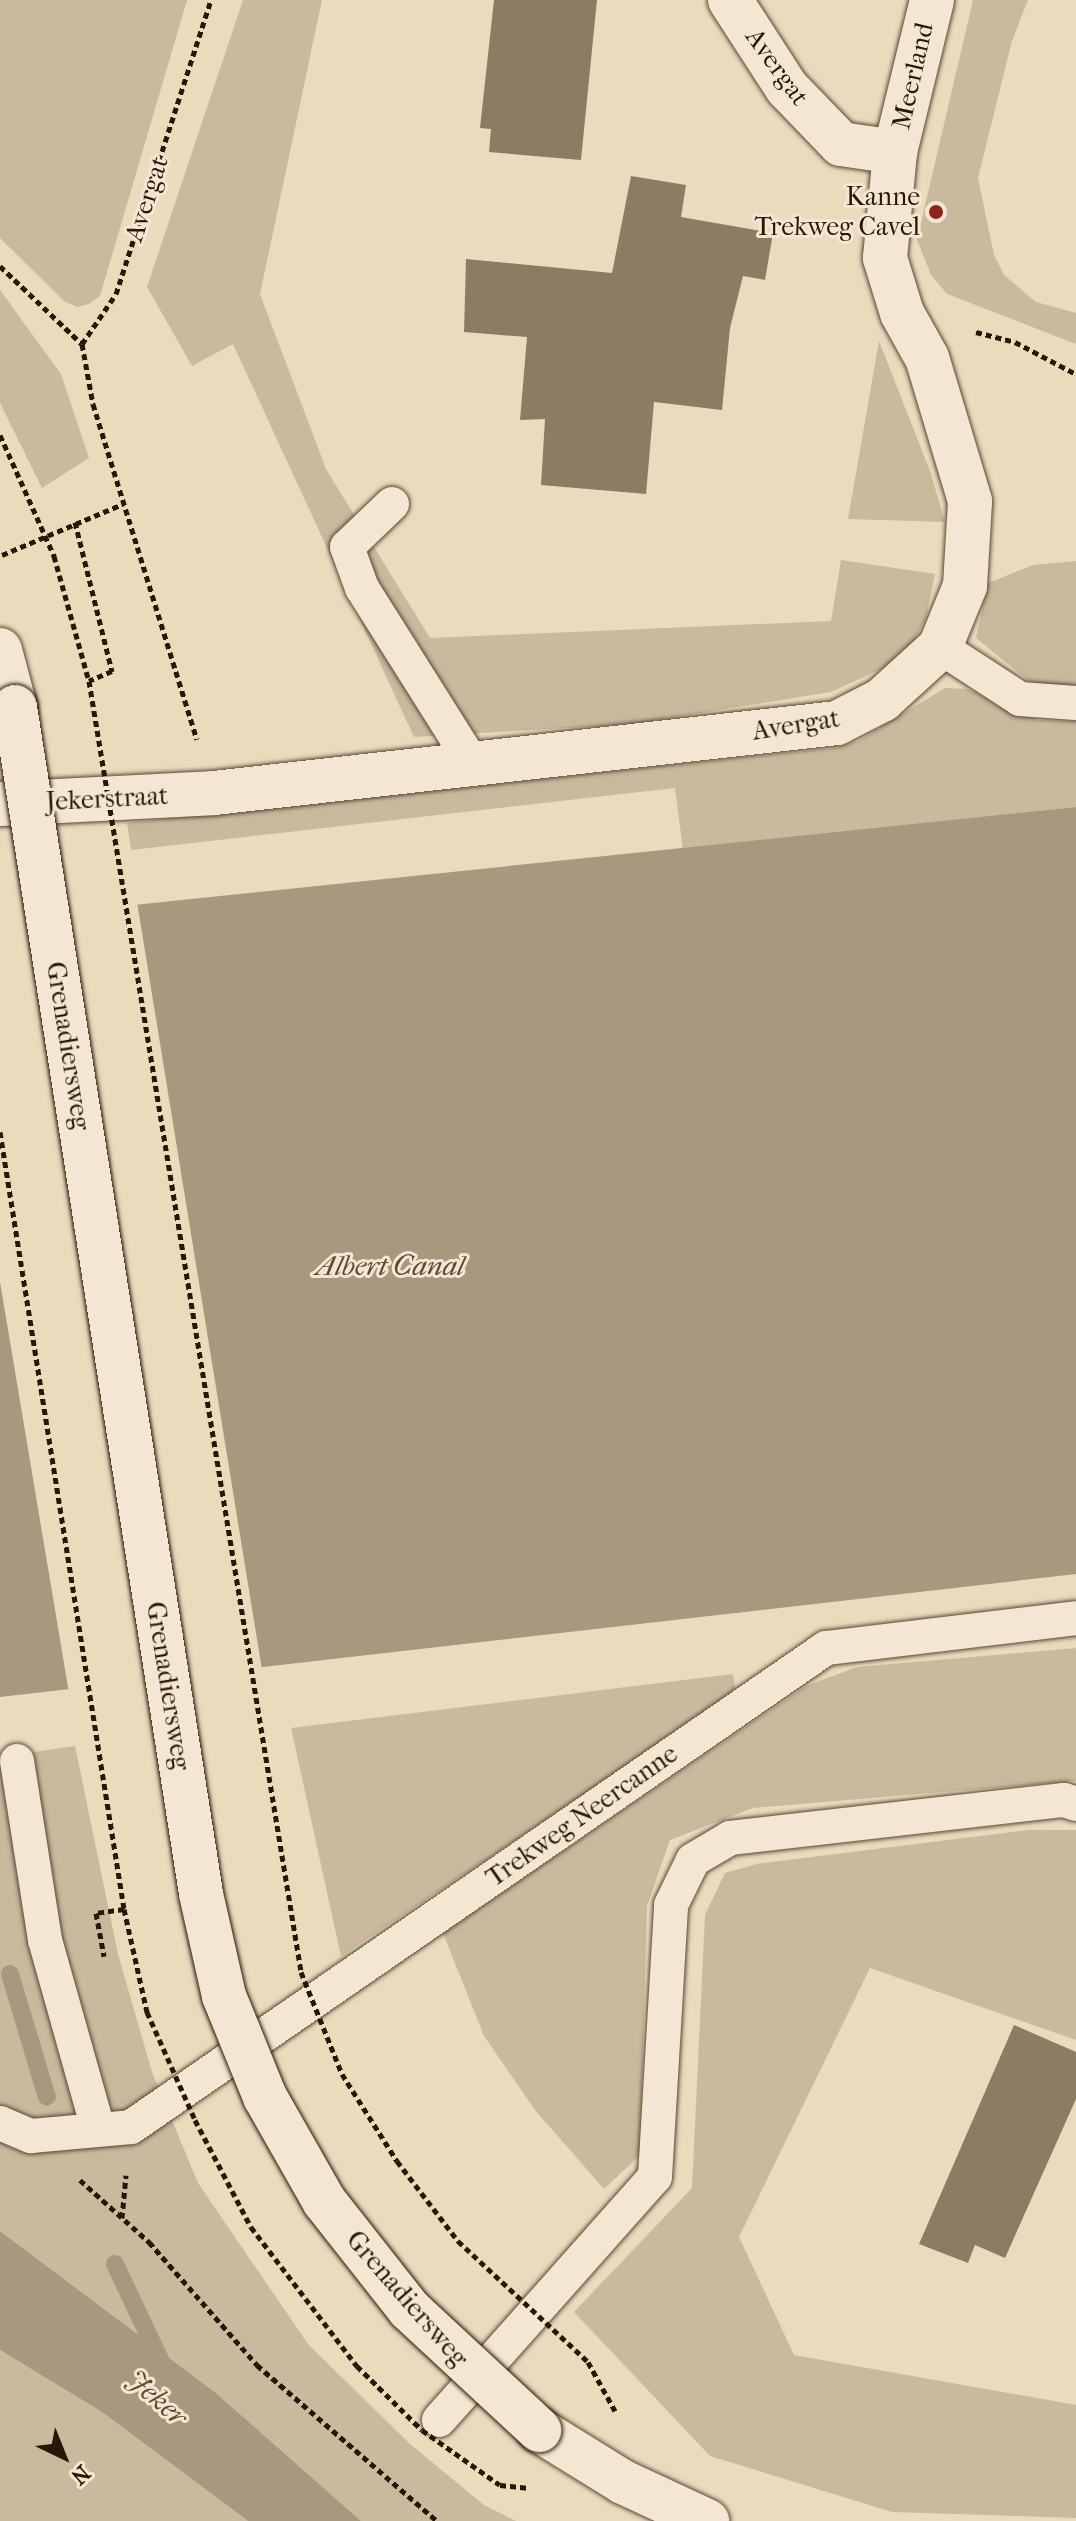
<!DOCTYPE html>
<style>
body{margin:0}
#map{position:relative;width:1076px;height:2521px;overflow:hidden;background:#ecdabd;font-family:"IM FELL French Canon",serif}
div>[style]{position:absolute}
.green>*{inset:0;background:#cbb99e}
.water>*{inset:0;background:#a9987e}
.pier>*{inset:0;background:#ecdabd}
.stream>*{height:18px;margin:-9px;padding:0 9px;transform-origin:9px;border-radius:9px;background:#a9987e}
.building>*{inset:0;background:#8d7c64}
.path>*{height:5px;margin-top:-2.5px;transform-origin:0;background:repeating-linear-gradient(90deg,#271704 0 6px,transparent 0 10px)}
.roads{filter:drop-shadow(0 0 2px #584832) drop-shadow(0 0 2px #584832)}
.service>*{height:34px;margin:-17px;padding:0 17px;transform-origin:17px;border-radius:17px;background:#f3e7d4}
.minor>*{height:44px;margin:-22px;padding:0 22px;transform-origin:22px;border-radius:22px;background:#f3e7d4}
.secondary>*{height:44px;margin:-22px;padding:0 22px;transform-origin:22px;border-radius:22px;background:#f3e7d4}
.path-bridge>*{height:5px;margin-top:-2.5px;transform-origin:0;background:repeating-linear-gradient(90deg,#271704 0 6px,transparent 0 10px)}
.bridges{filter:drop-shadow(0 0 2px #271704) drop-shadow(0 0 2px #271704)}
.secondary-bridge>*{height:44px;margin:-22px;padding:0 22px;transform-origin:22px;border-radius:22px;background:#f3e7d4}
.dots>*{width:22px;height:22px;translate:-50% -50%;box-sizing:border-box;border:4px solid #f3e7d4;border-radius:50%}
span{translate:-50% -50%;white-space:nowrap;text-align:center;line-height:1.15;-webkit-text-stroke:6px #f3e7d4;paint-order:stroke}
.street-label{font-size:26px;color:#271704}
.poi-label{font-size:26px;color:#271704}
.right{translate:-100% -50%;text-align:right}
.water-label{font-size:28px;color:#5b4b35;font-style:italic}
.north{position:absolute;left:24px;top:2417px;width:80px;height:80px;-webkit-text-stroke:6px #f3e7d4;paint-order:stroke;rotate:137deg;font-size:22px;font-weight:700;line-height:32px;text-align:center;color:#271704}
.north::after{content:'';display:block;margin:auto;width:28px;height:36px;background:#271704;clip-path:polygon(50% 0,100% 100%,50% 72%,0 100%)}
</style>
<div id="map">
<div class="green">
<div style="clip-path:polygon(0 0,187px 0,100px 296px,89px 304px,77px 307px,64px 301px,0 238px)"></div>
<div style="clip-path:polygon(243px 0,322px 0,260px 294px,326px 469px,430px 638px,831px 621px,841px 560px,935px 574px,926px 618px,910px 648px,888px 666px,831px 692px,633px 724px,414px 737px,233px 344px,192px 366px,147px 287px)"></div>
<div style="clip-path:polygon(973px 0,1028px 0,1012px 41px,978px 178px,994px 255px,1004px 275px,1036px 302px,1076px 313px,1076px 344px,947px 294px,931px 275px,917px 240px)"></div>
<div style="clip-path:polygon(0 290px,61px 374px,89px 458px,42px 488px,0 403px)"></div>
<div style="clip-path:polygon(879px 341px,930px 471px,945px 522px,848px 519px)"></div>
<div style="clip-path:polygon(1076px 561px,1076px 687px,1030px 682px,976px 638px,988px 583px,1033px 565px)"></div>
<div style="clip-path:polygon(945px 688px,967px 689px,1038px 720px,1076px 721px,1076px 807px,683px 850px,675px 788px,131px 850px,127px 823px,833px 748px,858px 741px)"></div>
<div style="clip-path:polygon(1076px 1648px,1076px 1781px,753px 1808px,670px 1840px,647px 1906px,640px 2155px,604px 2189px,535px 2110px,484px 2036px,443px 1933px,806px 1686px,857px 1667px)"></div>
<div style="clip-path:polygon(733px 1674px,736px 1693px,341px 1956px,291px 1728px)"></div>
<div style="clip-path:polygon(75px 1746px,118px 1954px,152px 2072px,198px 2183px,308px 2344px,410px 2444px,484px 2505px,516px 2521px,361px 2521px,216px 2393px,0 2231px,0 1757px)"></div>
<div style="clip-path:polygon(1028px 1830px,1076px 1830px,1076px 2040px,870px 1968px,739px 2237px,794px 2355px,1076px 2405px,1076px 2518px,892px 2512px,710px 2456px,574px 2312px,692px 2188px,705px 1915px,725px 1873px,757px 1864px)"></div>
<div style="clip-path:polygon(0 2350px,102px 2412px,248px 2521px,0 2521px)"></div>
</div>
<div class="water">
<div style="clip-path:polygon(1076px 807px,1076px 1574px,0 1697px,0 919px)"></div>
<div style="clip-path:polygon(0 2231px,216px 2393px,361px 2521px,248px 2521px,102px 2412px,0 2350px)"></div>
</div>
<div class="pier">
<div style="clip-path:polygon(137px 902px,262px 1670px,69px 1693px,0 1282px,0 915px)"></div>
</div>
<div class="stream">
<div style="left:10px;top:1974px;width:128px;rotate:73.3deg"></div>
<div style="left:115px;top:2264px;width:113px;rotate:64.8deg"></div>
</div>
<div class="building">
<div style="clip-path:polygon(494px 0,597px 0,581px 160px,489px 152px,491px 129px,480px 128px)"></div>
<div style="clip-path:polygon(631px 176px,686px 185px,681px 217px,773px 233px,765px 280px,743px 276px,730px 328px,722px 410px,654px 402px,646px 494px,541px 485px,545px 419px,520px 420px,527px 337px,464px 332px,466px 259px,612px 273px)"></div>
<div style="clip-path:polygon(1014px 2025px,1076px 2052px,1076px 2099px,1005px 2258px,975px 2245px,968px 2263px,919px 2244px)"></div>
</div>
<div class="path">
<div style="left:0;top:266px;width:113px;rotate:43.6deg"></div>
<div style="left:82px;top:344px;width:61px;rotate:79.6deg"></div>
<div style="left:93px;top:404px;width:351px;rotate:72.8deg"></div>
<div style="left:976px;top:332px;width:40px;rotate:14.4deg"></div>
<div style="left:1015px;top:342px;width:69px;rotate:27.7deg"></div>
<div style="left:82px;top:344px;width:60px;rotate:-55.8deg"></div>
<div style="left:116px;top:294px;width:309px;rotate:-72.1deg"></div>
<div style="left:75px;top:522px;width:154px;rotate:76.1deg"></div>
<div style="left:112px;top:671px;width:25px;rotate:157deg"></div>
<div style="left:2px;top:555px;width:131px;rotate:-22.9deg"></div>
<div style="left:0;top:1132px;width:787px;rotate:80.93deg"></div>
<div style="left:124px;top:1909px;width:28px;rotate:172deg"></div>
<div style="left:96px;top:1913px;width:44px;rotate:79.5deg"></div>
<div style="left:80px;top:2180px;width:93px;rotate:41.9deg"></div>
<div style="left:149px;top:2242px;width:164px;rotate:48.7deg"></div>
<div style="left:257px;top:2365px;width:238px;rotate:40.9deg"></div>
<div style="left:122px;top:2218px;width:43px;rotate:-84.7deg"></div>
<div style="left:588px;top:2362px;width:56px;rotate:61.1deg"></div>
<div style="left:500px;top:2485px;width:27px;rotate:6deg"></div>
</div>
<div class="roads">
<div class="service">
<div style="left:392px;top:504px;width:62px;rotate:136.3deg"></div>
<div style="left:347px;top:547px;width:44px;rotate:69.9deg"></div>
<div style="left:362px;top:588px;width:208px;rotate:57.8deg"></div>
<div style="left:940px;top:647px;width:95px;rotate:33deg"></div>
<div style="left:1020px;top:699px;width:56px;rotate:4.1deg"></div>
<div style="left:17px;top:1761px;width:181px;rotate:81.1deg"></div>
<div style="left:45px;top:1940px;width:196px;rotate:74.3deg"></div>
<div style="left:0;top:2123px;width:34px;rotate:23deg"></div>
<div style="left:31px;top:2136px;width:100px;rotate:-5.1deg"></div>
<div style="left:131px;top:2127px;width:844px;rotate:-34.57deg"></div>
<div style="left:826px;top:1648px;width:252px;rotate:-6.8deg"></div>
<div style="left:439px;top:2420px;width:325px;rotate:-48.4deg"></div>
<div style="left:655px;top:2177px;width:272px;rotate:-86.6deg"></div>
<div style="left:671px;top:1905px;width:50px;rotate:-63.9deg"></div>
<div style="left:693px;top:1860px;width:43px;rotate:-30.7deg"></div>
<div style="left:730px;top:1838px;width:336px;rotate:-6.5deg"></div>
<div style="left:1064px;top:1800px;width:13px;rotate:18deg"></div>
</div>
<div class="minor">
<div style="left:730px;top:0;width:105px;rotate:57.1deg"></div>
<div style="left:787px;top:88px;width:78px;rotate:46deg"></div>
<div style="left:841px;top:144px;width:55px;rotate:8.4deg"></div>
<div style="left:0;top:804px;width:214px;rotate:-2.9deg"></div>
<div style="left:214px;top:793px;width:627px;rotate:-6.41deg"></div>
<div style="left:837px;top:723px;width:51px;rotate:-27.1deg"></div>
<div style="left:882px;top:700px;width:79px;rotate:-42.4deg"></div>
<div style="left:940px;top:647px;width:66px;rotate:-67.7deg"></div>
<div style="left:965px;top:586px;width:85px;rotate:-86.6deg"></div>
<div style="left:970px;top:501px;width:149px;rotate:-106.7deg"></div>
<div style="left:927px;top:358px;width:51px;rotate:-119.1deg"></div>
<div style="left:902px;top:313px;width:58px;rotate:-107.2deg"></div>
<div style="left:885px;top:258px;width:106px;rotate:-84.6deg"></div>
<div style="left:895px;top:152px;width:156px;rotate:-76.3deg"></div>
</div>
<div class="secondary">
<div style="left:0;top:650px;width:59px;rotate:75.3deg"></div>
<div style="left:539px;top:2430px;width:99px;rotate:31.8deg"></div>
<div style="left:623px;top:2482px;width:93px;rotate:24.9deg"></div>
</div>
</div>
<div class="path-bridge">
<div style="left:0;top:435px;width:133px;rotate:65.9deg"></div>
<div style="left:54px;top:556px;width:130px;rotate:74.4deg"></div>
<div style="left:89px;top:681px;width:1308px;rotate:80.67deg"></div>
<div style="left:301px;top:1972px;width:110px;rotate:68.1deg"></div>
<div style="left:342px;top:2074px;width:103px;rotate:57.7deg"></div>
<div style="left:397px;top:2161px;width:101px;rotate:52.7deg"></div>
<div style="left:458px;top:2241px;width:178px;rotate:42.9deg"></div>
<div style="left:124px;top:1909px;width:106px;rotate:77.4deg"></div>
<div style="left:147px;top:2012px;width:118px;rotate:66deg"></div>
<div style="left:195px;top:2120px;width:121px;rotate:62.4deg"></div>
<div style="left:251px;top:2227px;width:175px;rotate:52.7deg"></div>
<div style="left:357px;top:2366px;width:91px;rotate:44.6deg"></div>
<div style="left:422px;top:2430px;width:95px;rotate:35.2deg"></div>
</div>
<div class="bridges">
<div class="secondary-bridge">
<div style="left:15px;top:707px;width:1201px;rotate:81.09deg"></div>
<div style="left:201px;top:1894px;width:105px;rotate:77.3deg"></div>
<div style="left:224px;top:1996px;width:109px;rotate:67.9deg"></div>
<div style="left:265px;top:2097px;width:120px;rotate:60.4deg"></div>
<div style="left:324px;top:2201px;width:137px;rotate:51.8deg"></div>
<div style="left:409px;top:2309px;width:178px;rotate:42.9deg"></div>
</div>
</div>
<div class="dots">
<div style="left:936px;top:212px;background:#8f2418"></div>
</div>
<div class="street-label">
<span style="left:777px;top:67px;rotate:54deg">Avergat</span>
<span style="left:913px;top:76px;rotate:-77deg">Meerland</span>
<span style="left:147px;top:199px;rotate:-72deg">Avergat</span>
<span style="left:796px;top:725px;rotate:-9deg">Avergat</span>
<span style="left:107px;top:799px;rotate:-3deg">Jekerstraat</span>
<span style="left:68px;top:1046px;rotate:81deg">Grenadiersweg</span>
<span style="left:168px;top:1686px;rotate:81deg">Grenadiersweg</span>
<span style="left:582px;top:1816px;rotate:-35deg">Trekweg Neercanne</span>
<span style="left:407px;top:2299px;rotate:49deg">Grenadiersweg</span>
</div>
<div class="poi-label">
<span class="right" style="left:920px;top:212px">Kanne<br>Trekweg Cavel</span>
</div>
<div class="water-label">
<span style="left:390px;top:1266px">Albert Canal</span>
<span style="left:157px;top:2398px;rotate:41deg">Jeker</span>
</div>
<div class="north">N</div>
</div>
